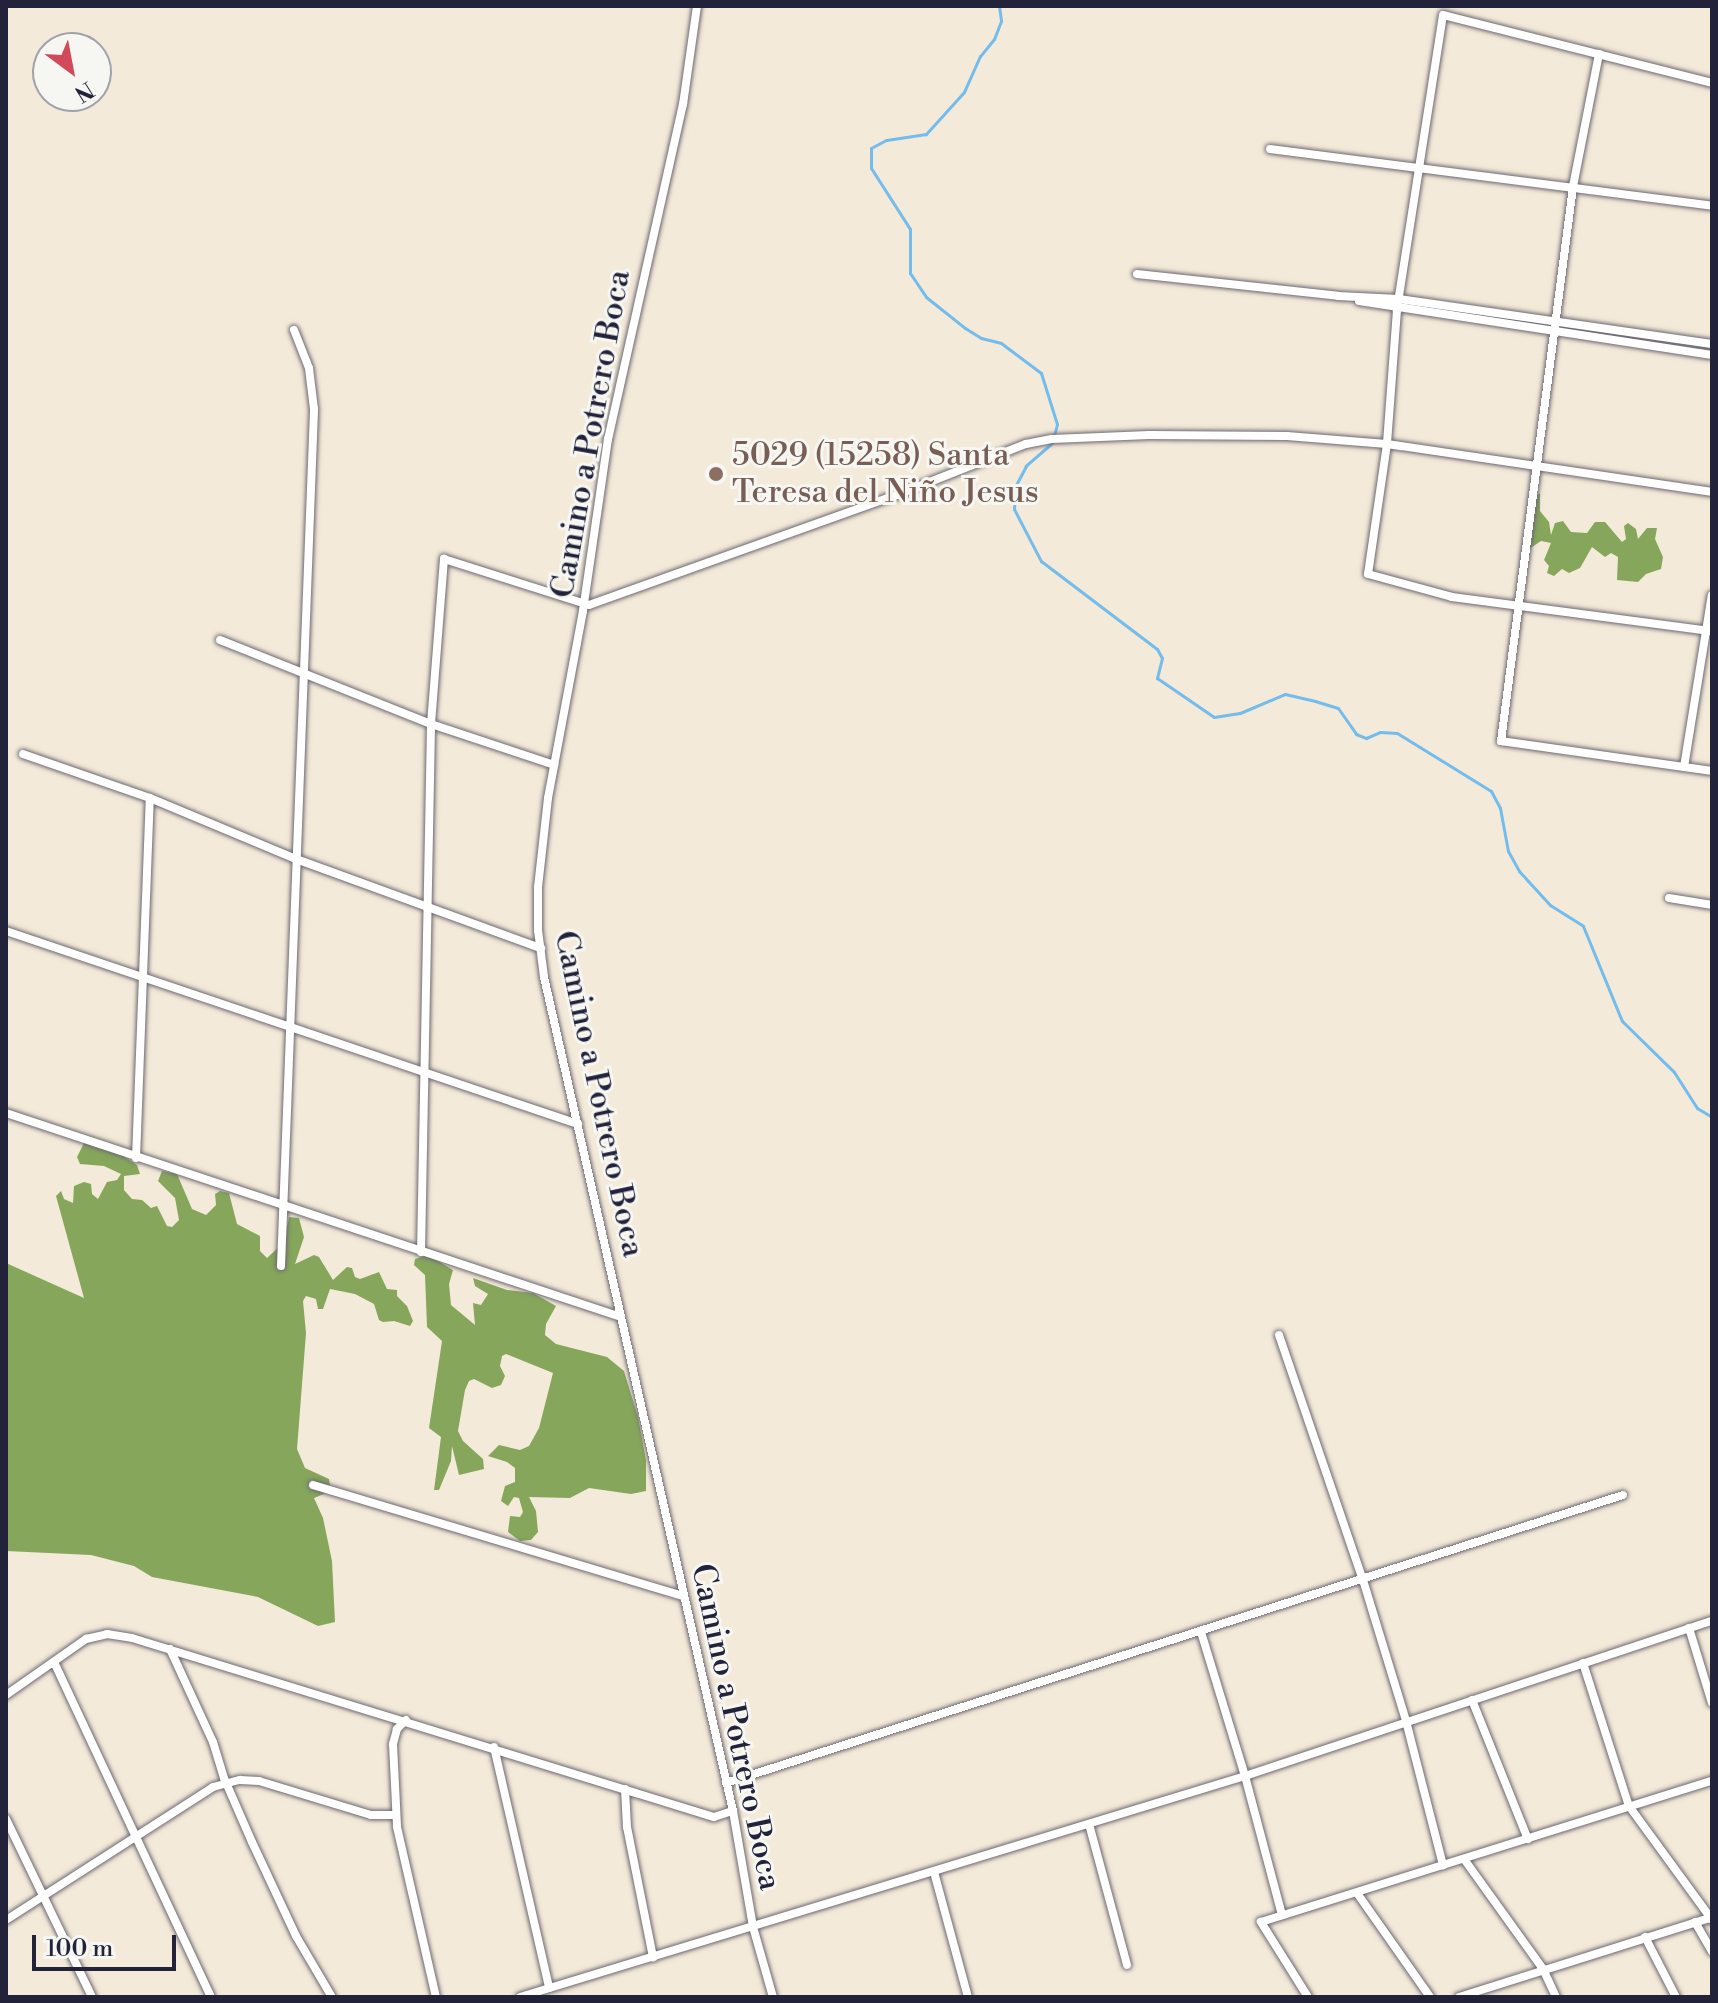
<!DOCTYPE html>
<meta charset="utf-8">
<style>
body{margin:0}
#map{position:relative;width:1718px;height:2003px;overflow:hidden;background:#f4ead9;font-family:"Libre Bodoni",serif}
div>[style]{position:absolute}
.forest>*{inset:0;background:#86a65b}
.stream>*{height:3px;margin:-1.5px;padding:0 1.5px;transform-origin:1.5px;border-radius:1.5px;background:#73bcec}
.roads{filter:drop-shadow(0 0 2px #6c6872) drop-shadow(0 0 2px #6c6872)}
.street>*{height:8px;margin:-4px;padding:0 4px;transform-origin:4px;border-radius:4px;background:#fff}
.dots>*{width:22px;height:22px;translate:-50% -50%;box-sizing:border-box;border:4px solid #f6f6f2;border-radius:50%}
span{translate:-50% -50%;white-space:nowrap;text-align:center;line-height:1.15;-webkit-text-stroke:6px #f6f6f2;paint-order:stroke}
.street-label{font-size:32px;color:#22223b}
.education-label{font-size:32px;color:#785e54}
.left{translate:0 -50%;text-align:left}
.frame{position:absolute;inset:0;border:8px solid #22223b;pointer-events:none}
.north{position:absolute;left:32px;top:32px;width:80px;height:80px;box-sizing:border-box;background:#f6f6f2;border:2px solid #a1a1a9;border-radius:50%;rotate:148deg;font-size:22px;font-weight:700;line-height:32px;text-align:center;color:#22223b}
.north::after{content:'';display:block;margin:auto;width:28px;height:36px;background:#d1495b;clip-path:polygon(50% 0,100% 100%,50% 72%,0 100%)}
.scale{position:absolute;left:32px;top:1935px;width:144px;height:36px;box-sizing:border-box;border:4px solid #22223b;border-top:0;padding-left:10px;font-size:24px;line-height:28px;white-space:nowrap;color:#22223b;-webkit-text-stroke:6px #f6f6f2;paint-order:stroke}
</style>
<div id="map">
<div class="forest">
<div style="clip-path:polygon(1540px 493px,1540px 511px,1549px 522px,1551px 535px,1555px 523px,1563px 521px,1571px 532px,1587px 533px,1595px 522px,1605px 522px,1622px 542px,1626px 539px,1624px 526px,1628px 523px,1636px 529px,1638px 539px,1647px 528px,1657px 528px,1655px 539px,1663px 557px,1661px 569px,1646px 574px,1638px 582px,1617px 580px,1618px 557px,1611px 553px,1605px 557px,1592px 547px,1580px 568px,1569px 573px,1562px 569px,1554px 576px,1547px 573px,1549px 566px,1544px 560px,1551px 543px,1541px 541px,1529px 549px,1534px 498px)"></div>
<div style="clip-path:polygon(84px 1143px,120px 1154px,137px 1165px,140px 1174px,124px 1176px,124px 1190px,132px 1199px,142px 1200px,151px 1208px,157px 1206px,167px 1226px,172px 1227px,179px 1220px,175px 1198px,158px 1181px,162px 1171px,177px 1174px,192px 1209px,206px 1215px,216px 1205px,215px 1194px,220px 1191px,229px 1193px,237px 1224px,260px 1236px,260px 1251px,267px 1258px,284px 1242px,289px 1217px,299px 1218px,304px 1237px,295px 1264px,314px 1255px,319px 1257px,333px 1280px,347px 1267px,352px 1268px,355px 1277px,360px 1279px,379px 1272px,387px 1289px,397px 1290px,397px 1296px,407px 1306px,413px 1321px,410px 1326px,394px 1321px,383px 1322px,379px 1320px,374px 1304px,355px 1294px,330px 1289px,323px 1309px,318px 1309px,316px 1299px,306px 1296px,303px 1301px,306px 1333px,297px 1449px,305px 1468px,329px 1479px,330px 1485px,324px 1494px,314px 1498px,323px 1518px,332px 1561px,335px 1622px,318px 1626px,258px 1597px,152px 1577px,134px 1566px,91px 1555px,6px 1551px,6px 1263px,84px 1298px,56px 1196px,61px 1191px,64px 1199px,73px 1203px,74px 1186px,84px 1182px,91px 1184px,92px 1194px,98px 1199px,107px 1182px,117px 1180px,121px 1174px,104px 1166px,80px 1164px,77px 1157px)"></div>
<div style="clip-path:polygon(428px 1255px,453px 1270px,449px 1284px,451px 1305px,475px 1325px,473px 1303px,481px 1305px,488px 1294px,475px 1286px,473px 1278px,507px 1290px,533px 1293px,556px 1306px,546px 1324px,545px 1335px,556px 1344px,607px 1357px,624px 1371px,638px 1417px,646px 1460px,646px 1491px,631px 1494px,589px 1488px,570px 1498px,529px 1497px,536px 1511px,538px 1532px,531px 1540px,520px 1541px,508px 1532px,510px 1516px,520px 1517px,523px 1512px,519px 1498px,514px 1497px,508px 1506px,501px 1501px,505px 1486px,515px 1482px,515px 1468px,507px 1462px,488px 1456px,499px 1445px,520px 1450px,529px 1446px,539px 1428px,553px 1373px,506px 1354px,502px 1356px,500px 1366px,505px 1376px,501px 1385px,492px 1388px,474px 1379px,469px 1381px,465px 1390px,458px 1431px,463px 1441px,483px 1459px,484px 1469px,459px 1475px,452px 1446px,451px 1461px,439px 1490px,434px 1490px,441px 1437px,429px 1428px,442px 1341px,427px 1327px,425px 1275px,414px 1265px,415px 1259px)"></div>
</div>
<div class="stream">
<div style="left:999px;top:6px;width:15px;rotate:82deg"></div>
<div style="left:1001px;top:21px;width:19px;rotate:111deg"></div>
<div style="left:994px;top:39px;width:22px;rotate:129deg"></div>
<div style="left:980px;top:56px;width:39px;rotate:114deg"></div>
<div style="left:964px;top:92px;width:57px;rotate:132.1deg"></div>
<div style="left:926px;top:134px;width:40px;rotate:171.5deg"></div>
<div style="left:886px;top:140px;width:17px;rotate:152deg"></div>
<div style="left:871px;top:148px;width:20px;rotate:90deg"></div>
<div style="left:871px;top:168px;width:72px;rotate:57.4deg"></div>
<div style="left:910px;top:229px;width:44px;rotate:90deg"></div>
<div style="left:910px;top:273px;width:29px;rotate:56deg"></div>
<div style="left:926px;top:297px;width:50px;rotate:38.5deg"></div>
<div style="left:965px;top:328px;width:19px;rotate:32deg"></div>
<div style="left:981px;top:338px;width:21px;rotate:14deg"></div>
<div style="left:1001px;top:343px;width:50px;rotate:36.9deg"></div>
<div style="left:1041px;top:373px;width:53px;rotate:72.6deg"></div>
<div style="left:1057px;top:424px;width:12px;rotate:104deg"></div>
<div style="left:1052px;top:443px;width:35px;rotate:139deg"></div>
<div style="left:1026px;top:466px;width:21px;rotate:118deg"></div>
<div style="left:1016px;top:485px;width:24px;rotate:95deg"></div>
<div style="left:1014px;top:509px;width:59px;rotate:62.6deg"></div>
<div style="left:1041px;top:561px;width:146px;rotate:37.2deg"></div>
<div style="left:1157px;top:649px;width:10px;rotate:61deg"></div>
<div style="left:1162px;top:658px;width:21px;rotate:104deg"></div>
<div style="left:1157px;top:678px;width:69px;rotate:34.4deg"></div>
<div style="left:1214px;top:717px;width:26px;rotate:-9deg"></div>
<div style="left:1240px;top:713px;width:49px;rotate:-22.9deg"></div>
<div style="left:1285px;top:694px;width:31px;rotate:13deg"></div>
<div style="left:1315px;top:701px;width:24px;rotate:17deg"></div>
<div style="left:1338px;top:708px;width:32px;rotate:55deg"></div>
<div style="left:1356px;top:734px;width:11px;rotate:22deg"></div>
<div style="left:1366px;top:738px;width:15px;rotate:-23deg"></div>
<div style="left:1380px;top:732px;width:17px;rotate:3deg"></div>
<div style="left:1397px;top:733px;width:110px;rotate:31.7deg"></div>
<div style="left:1491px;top:791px;width:19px;rotate:62deg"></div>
<div style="left:1500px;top:808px;width:44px;rotate:79.5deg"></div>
<div style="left:1508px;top:851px;width:23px;rotate:61deg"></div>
<div style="left:1519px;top:871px;width:46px;rotate:47.6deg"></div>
<div style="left:1550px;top:905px;width:39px;rotate:32deg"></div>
<div style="left:1583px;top:926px;width:103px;rotate:67.7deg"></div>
<div style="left:1622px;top:1021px;width:73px;rotate:44.4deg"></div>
<div style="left:1674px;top:1072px;width:43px;rotate:57.4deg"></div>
<div style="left:1697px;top:1108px;width:17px;rotate:31deg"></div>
</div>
<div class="roads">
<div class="street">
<div style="left:697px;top:6px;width:99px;rotate:98.1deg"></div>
<div style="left:683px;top:104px;width:343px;rotate:102.6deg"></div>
<div style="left:608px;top:439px;width:174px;rotate:98.3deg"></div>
<div style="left:583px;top:611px;width:190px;rotate:100.6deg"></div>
<div style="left:548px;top:798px;width:90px;rotate:96.4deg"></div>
<div style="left:538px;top:887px;width:43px;rotate:90deg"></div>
<div style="left:538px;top:930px;width:47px;rotate:82.7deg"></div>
<div style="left:544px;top:977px;width:855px;rotate:77.23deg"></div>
<div style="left:733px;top:1811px;width:118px;rotate:80.2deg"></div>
<div style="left:753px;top:1927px;width:73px;rotate:74.1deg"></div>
<div style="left:1599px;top:54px;width:136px;rotate:101.1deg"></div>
<div style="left:1573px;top:187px;width:559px;rotate:97.4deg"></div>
<div style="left:1501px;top:741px;width:213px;rotate:8.1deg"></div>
<div style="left:1712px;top:83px;width:277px;rotate:-165.8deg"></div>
<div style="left:1443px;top:15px;width:299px;rotate:98.9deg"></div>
<div style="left:1397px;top:310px;width:134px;rotate:94.3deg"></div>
<div style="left:1387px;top:444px;width:131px;rotate:98.3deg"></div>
<div style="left:1368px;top:574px;width:87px;rotate:15.3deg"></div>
<div style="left:1452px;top:597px;width:262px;rotate:7.5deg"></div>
<div style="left:1270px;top:149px;width:446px;rotate:7.3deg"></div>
<div style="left:1137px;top:274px;width:202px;rotate:6.2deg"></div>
<div style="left:1338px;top:296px;width:61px;rotate:2.8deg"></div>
<div style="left:1399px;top:299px;width:316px;rotate:8.2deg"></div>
<div style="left:1359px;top:301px;width:357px;rotate:8.7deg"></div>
<div style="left:220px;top:640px;width:227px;rotate:21.7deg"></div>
<div style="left:431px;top:724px;width:130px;rotate:18.4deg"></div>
<div style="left:23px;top:754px;width:134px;rotate:19.1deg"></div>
<div style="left:150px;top:798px;width:158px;rotate:22.7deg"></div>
<div style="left:296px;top:859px;width:261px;rotate:20deg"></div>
<div style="left:1684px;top:767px;width:174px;rotate:-80.8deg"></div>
<div style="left:1669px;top:898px;width:44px;rotate:9.2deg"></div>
<div style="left:6px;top:931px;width:604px;rotate:18.65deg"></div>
<div style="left:6px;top:1113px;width:648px;rotate:18.35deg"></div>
<div style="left:136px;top:1158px;width:360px;rotate:-87.8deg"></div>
<div style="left:421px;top:1252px;width:528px;rotate:-88.91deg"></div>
<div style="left:431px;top:724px;width:166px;rotate:-85.5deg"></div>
<div style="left:444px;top:559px;width:152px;rotate:17.6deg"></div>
<div style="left:589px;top:605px;width:327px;rotate:-19.7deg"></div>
<div style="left:897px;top:495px;width:139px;rotate:-21.6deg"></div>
<div style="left:1026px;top:444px;width:26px;rotate:-11deg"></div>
<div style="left:1052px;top:439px;width:97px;rotate:-2.4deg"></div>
<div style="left:1149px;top:435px;width:138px;rotate:0.4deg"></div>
<div style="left:1287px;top:436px;width:100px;rotate:4.6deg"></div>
<div style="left:1387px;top:444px;width:329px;rotate:8.4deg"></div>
<div style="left:281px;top:1266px;width:858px;rotate:-87.79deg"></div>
<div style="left:314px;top:409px;width:41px;rotate:-97deg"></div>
<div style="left:309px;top:368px;width:41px;rotate:-111.5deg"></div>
<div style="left:1279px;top:1335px;width:259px;rotate:71.1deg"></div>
<div style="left:1363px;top:1580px;width:147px;rotate:73deg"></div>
<div style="left:1406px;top:1721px;width:149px;rotate:75.6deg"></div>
<div style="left:313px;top:1485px;width:387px;rotate:16.7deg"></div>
<div style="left:1689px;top:1628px;width:78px;rotate:73deg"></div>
<div style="left:1201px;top:1632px;width:151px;rotate:73deg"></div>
<div style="left:1245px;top:1776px;width:144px;rotate:75.1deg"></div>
<div style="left:170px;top:1649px;width:102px;rotate:65.2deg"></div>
<div style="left:213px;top:1742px;width:38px;rotate:73deg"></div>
<div style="left:224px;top:1778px;width:70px;rotate:66.4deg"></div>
<div style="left:252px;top:1842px;width:104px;rotate:64.9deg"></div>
<div style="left:296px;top:1936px;width:71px;rotate:59.5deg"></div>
<div style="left:54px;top:1662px;width:370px;rotate:64.9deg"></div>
<div style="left:1583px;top:1663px;width:150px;rotate:72.2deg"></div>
<div style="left:1629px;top:1806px;width:141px;rotate:53.9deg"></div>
<div style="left:6px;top:1695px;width:98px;rotate:-35deg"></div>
<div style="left:86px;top:1639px;width:22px;rotate:-13deg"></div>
<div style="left:107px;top:1634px;width:25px;rotate:9deg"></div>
<div style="left:132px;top:1638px;width:609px;rotate:17.1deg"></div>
<div style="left:714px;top:1817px;width:20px;rotate:-18deg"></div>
<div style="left:1472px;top:1700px;width:150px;rotate:68.1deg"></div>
<div style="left:406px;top:1720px;width:13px;rotate:135deg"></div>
<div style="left:397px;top:1729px;width:16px;rotate:105deg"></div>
<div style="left:393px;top:1744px;width:83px;rotate:87.2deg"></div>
<div style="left:397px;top:1827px;width:174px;rotate:77.1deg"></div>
<div style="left:494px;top:1747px;width:247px;rotate:77.1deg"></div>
<div style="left:726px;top:1783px;width:942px;rotate:-17.8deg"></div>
<div style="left:625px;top:1789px;width:38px;rotate:87deg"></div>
<div style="left:627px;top:1827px;width:133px;rotate:78.7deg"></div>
<div style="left:6px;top:1819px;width:198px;rotate:64.2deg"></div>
<div style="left:1089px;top:1824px;width:146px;rotate:74.9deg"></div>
<div style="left:1464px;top:1859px;width:135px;rotate:54.3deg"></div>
<div style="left:1543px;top:1969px;width:31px;rotate:65deg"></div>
<div style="left:934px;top:1872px;width:130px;rotate:74.8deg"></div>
<div style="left:1357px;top:1893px;width:127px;rotate:54.9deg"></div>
<div style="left:6px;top:1920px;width:246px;rotate:-32.7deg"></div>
<div style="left:213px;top:1787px;width:28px;rotate:-15deg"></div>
<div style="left:240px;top:1780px;width:19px;rotate:3deg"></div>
<div style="left:259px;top:1781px;width:117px;rotate:16.9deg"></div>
<div style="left:371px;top:1815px;width:25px"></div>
<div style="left:1695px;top:1922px;width:34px;rotate:60deg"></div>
<div style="left:1645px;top:1937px;width:68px;rotate:62.7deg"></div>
<div style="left:520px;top:1997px;width:758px;rotate:-16.95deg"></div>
<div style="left:1245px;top:1776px;width:492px;rotate:-18.4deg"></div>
<div style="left:1308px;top:1997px;width:89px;rotate:-122.1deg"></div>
<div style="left:1261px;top:1922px;width:473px;rotate:-17.4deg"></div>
<div style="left:1459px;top:1997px;width:265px;rotate:-17.5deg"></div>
</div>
</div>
<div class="dots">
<div style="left:716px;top:474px;background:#8d6e63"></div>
</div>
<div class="street-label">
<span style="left:591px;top:434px;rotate:-80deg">Camino a Potrero Boca</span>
<span style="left:599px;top:1094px;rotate:78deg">Camino a Potrero Boca</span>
<span style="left:736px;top:1727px;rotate:78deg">Camino a Potrero Boca</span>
</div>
<div class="education-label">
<span class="left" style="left:732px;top:474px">5029 (15258) Santa<br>Teresa del Niño Jesus</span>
</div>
<div class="frame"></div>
<div class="north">N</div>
<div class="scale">100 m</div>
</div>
